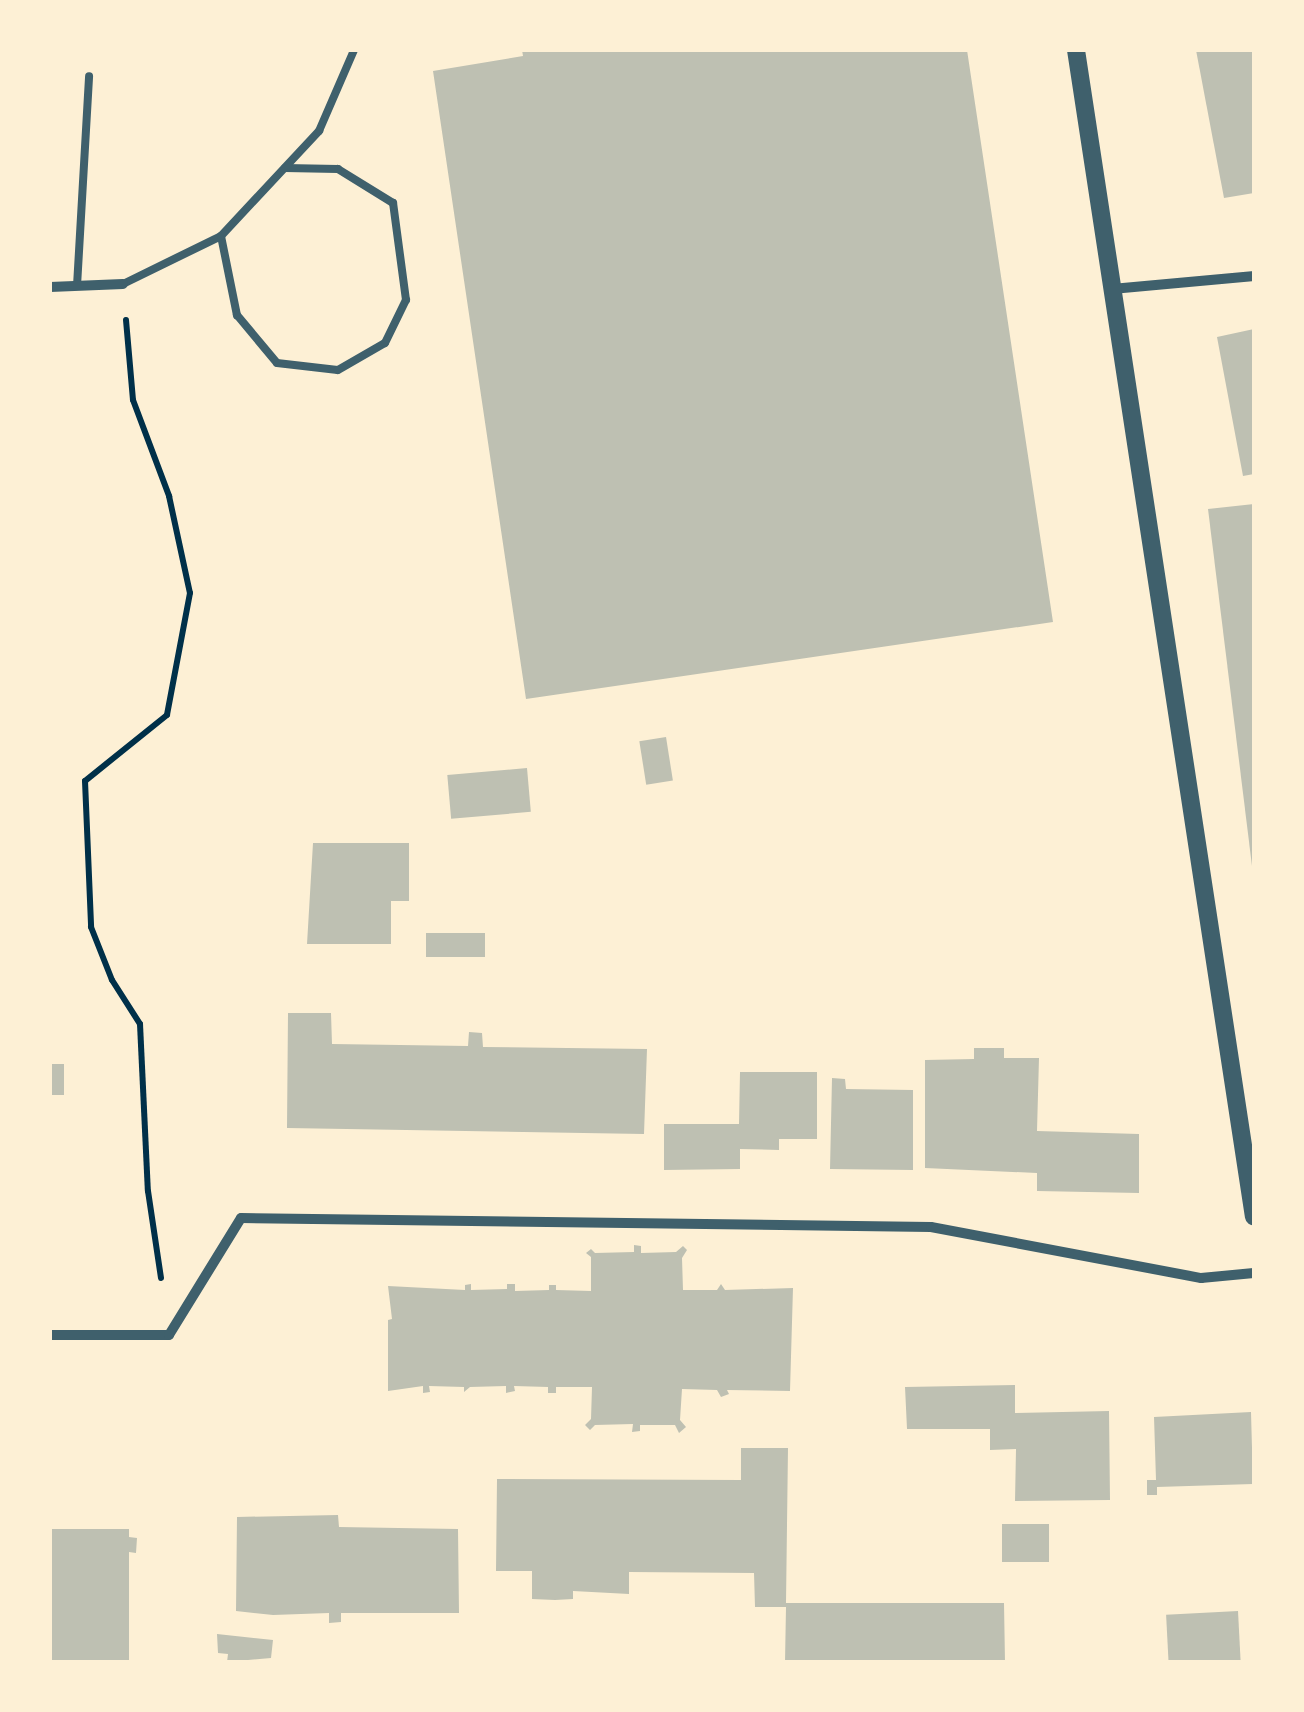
<!DOCTYPE html>
<style>
body{margin:0}
#map{position:relative;width:1304px;height:1712px;overflow:hidden;background:#fdf0d5;font-family:Ubuntu,sans-serif}
div>[style]{position:absolute}
.building>*{inset:0;background:#bec0b2;transform-origin:0 0}
.path>*{height:6px;margin:-3px;padding:0 3px;transform-origin:3px;border-radius:3px;background:#003049}
.service>*{height:8px;margin:-4px;padding:0 4px;transform-origin:4px;border-radius:4px;background:#3f606c}
.minor>*{height:10px;margin:-5px;padding:0 5px;transform-origin:5px;border-radius:5px;background:#3f606c}
.tertiary>*{height:18px;margin:-9px;padding:0 9px;transform-origin:9px;border-radius:9px;background:#3f606c}
span{translate:-50% -50%;white-space:nowrap;text-align:center;line-height:1.15;-webkit-text-stroke:10px #fdf0d5;paint-order:stroke}
.frame{position:absolute;inset:0;border:52px solid #fdf0d5;pointer-events:none}
</style>
<div id="map">
<div class="building">
<div style="clip-path:polygon(522px 50px,967px 50px,1053px 622px,526px 699px,433px 71px,523px 56px)"></div>
<div style="clip-path:polygon(1196px 50px,1254px 50px,1254px 193px,1224px 198px)"></div>
<div style="clip-path:polygon(1254px 329px,1254px 474px,1243px 476px,1217px 337px)"></div>
<div style="clip-path:polygon(1254px 504px,1254px 865px,1252px 866px,1208px 509px)"></div>
<div style="left:666px;top:737px;width:44px;height:27px;rotate:81deg"></div>
<div style="left:527px;top:768px;width:44px;height:80px;rotate:85deg"></div>
<div style="clip-path:polygon(313px 843px,409px 843px,409px 901px,391px 901px,391px 944px,307px 944px)"></div>
<div style="left:426px;top:933px;width:59px;height:24px"></div>
<div style="clip-path:polygon(288px 1013px,331px 1013px,332px 1044px,468px 1046px,469px 1032px,482px 1033px,483px 1047px,647px 1049px,644px 1134px,287px 1128px)"></div>
<div style="clip-path:polygon(974px 1048px,1004px 1048px,1004px 1058px,1039px 1058px,1037px 1131px,1139px 1134px,1139px 1193px,1037px 1191px,1037px 1173px,925px 1168px,925px 1060px,974px 1059px)"></div>
<div style="left:50px;top:1064px;width:14px;height:31px"></div>
<div style="clip-path:polygon(740px 1072px,817px 1072px,817px 1139px,779px 1139px,779px 1150px,740px 1149px,740px 1169px,664px 1170px,664px 1124px,739px 1124px)"></div>
<div style="clip-path:polygon(832px 1078px,845px 1079px,846px 1089px,913px 1090px,913px 1170px,830px 1169px)"></div>
<div style="clip-path:polygon(634px 1245px,641px 1246px,641px 1253px,676px 1252px,683px 1246px,687px 1250px,682px 1258px,683px 1290px,717px 1290px,721px 1284px,725px 1290px,793px 1288px,790px 1391px,727px 1390px,729px 1394px,721px 1397px,717px 1390px,682px 1389px,680px 1420px,686px 1427px,679px 1433px,675px 1425px,640px 1425px,640px 1431px,632px 1432px,633px 1424px,595px 1425px,590px 1430px,585px 1425px,591px 1419px,592px 1387px,556px 1387px,556px 1393px,548px 1393px,548px 1387px,514px 1386px,515px 1391px,506px 1393px,506px 1386px,470px 1387px,464px 1392px,464px 1387px,429px 1386px,430px 1392px,423px 1393px,423px 1386px,388px 1391px,388px 1320px,392px 1319px,388px 1286px,465px 1290px,465px 1285px,471px 1284px,471px 1290px,507px 1289px,507px 1284px,515px 1284px,515px 1291px,549px 1290px,549px 1285px,556px 1285px,556px 1290px,591px 1291px,591px 1257px,586px 1253px,591px 1249px,595px 1253px,634px 1252px)"></div>
<div style="clip-path:polygon(1015px 1385px,1015px 1413px,1109px 1411px,1110px 1500px,1015px 1501px,1016px 1449px,990px 1450px,990px 1429px,907px 1429px,905px 1387px)"></div>
<div style="clip-path:polygon(1251px 1412px,1253px 1484px,1157px 1487px,1157px 1495px,1147px 1495px,1147px 1480px,1156px 1480px,1154px 1417px)"></div>
<div style="clip-path:polygon(741px 1448px,788px 1448px,786px 1603px,1004px 1603px,1005px 1662px,785px 1662px,786px 1607px,755px 1607px,754px 1573px,629px 1572px,629px 1594px,573px 1591px,573px 1599px,555px 1600px,532px 1599px,532px 1571px,496px 1571px,497px 1479px,741px 1480px)"></div>
<div style="clip-path:polygon(338px 1515px,339px 1527px,458px 1529px,459px 1613px,341px 1613px,341px 1622px,329px 1623px,329px 1613px,273px 1615px,236px 1611px,237px 1517px)"></div>
<div style="left:1002px;top:1524px;width:47px;height:38px"></div>
<div style="clip-path:polygon(50px 1529px,129px 1529px,129px 1537px,137px 1538px,136px 1553px,129px 1552px,129px 1662px,50px 1662px)"></div>
<div style="left:1238px;top:1611px;width:51px;height:72px;rotate:87deg"></div>
<div style="clip-path:polygon(217px 1634px,273px 1640px,271px 1658px,227px 1662px,228px 1654px,218px 1653px)"></div>
</div>
<div class="path">
<div style="left:126px;top:320px;width:80px;rotate:85deg"></div>
<div style="left:133px;top:400px;width:103px;rotate:69.4deg"></div>
<div style="left:169px;top:496px;width:99px;rotate:77.8deg"></div>
<div style="left:190px;top:593px;width:124px;rotate:100.7deg"></div>
<div style="left:167px;top:715px;width:105px;rotate:141.2deg"></div>
<div style="left:85px;top:781px;width:146px;rotate:87.6deg"></div>
<div style="left:91px;top:927px;width:57px;rotate:68.4deg"></div>
<div style="left:112px;top:980px;width:52px;rotate:57.5deg"></div>
<div style="left:140px;top:1024px;width:167px;rotate:87.3deg"></div>
<div style="left:148px;top:1191px;width:88px;rotate:81.5deg"></div>
</div>
<div class="service">
<div style="left:221px;top:236px;width:81px;rotate:78.6deg"></div>
<div style="left:237px;top:315px;width:62px;rotate:50.2deg"></div>
<div style="left:277px;top:363px;width:61px;rotate:6.5deg"></div>
<div style="left:338px;top:370px;width:54px;rotate:-29.9deg"></div>
<div style="left:385px;top:343px;width:48px;rotate:-64deg"></div>
<div style="left:406px;top:300px;width:98px;rotate:-97.6deg"></div>
<div style="left:393px;top:203px;width:65px;rotate:-148.3deg"></div>
<div style="left:338px;top:169px;width:53px;rotate:-178.9deg"></div>
<div style="left:123px;top:284px;width:109px;rotate:-26.1deg"></div>
<div style="left:221px;top:236px;width:144px;rotate:-47deg"></div>
<div style="left:319px;top:131px;width:88px;rotate:-66.6deg"></div>
<div style="left:77px;top:286px;width:210px;rotate:-86.7deg"></div>
</div>
<div class="minor">
<div style="left:50px;top:287px;width:73px;rotate:-2.4deg"></div>
<div style="left:1112px;top:289px;width:143px;rotate:-5.2deg"></div>
<div style="left:50px;top:1335px;width:119px"></div>
<div style="left:169px;top:1335px;width:137px;rotate:-58.4deg"></div>
<div style="left:241px;top:1218px;width:690px;rotate:0.75deg"></div>
<div style="left:931px;top:1227px;width:275px;rotate:10.7deg"></div>
<div style="left:1201px;top:1278px;width:53px;rotate:-5.4deg"></div>
</div>
<div class="tertiary">
<div style="left:1076px;top:50px;width:1180px;rotate:81.33deg"></div>
</div>
<div class="frame"></div>
</div>
